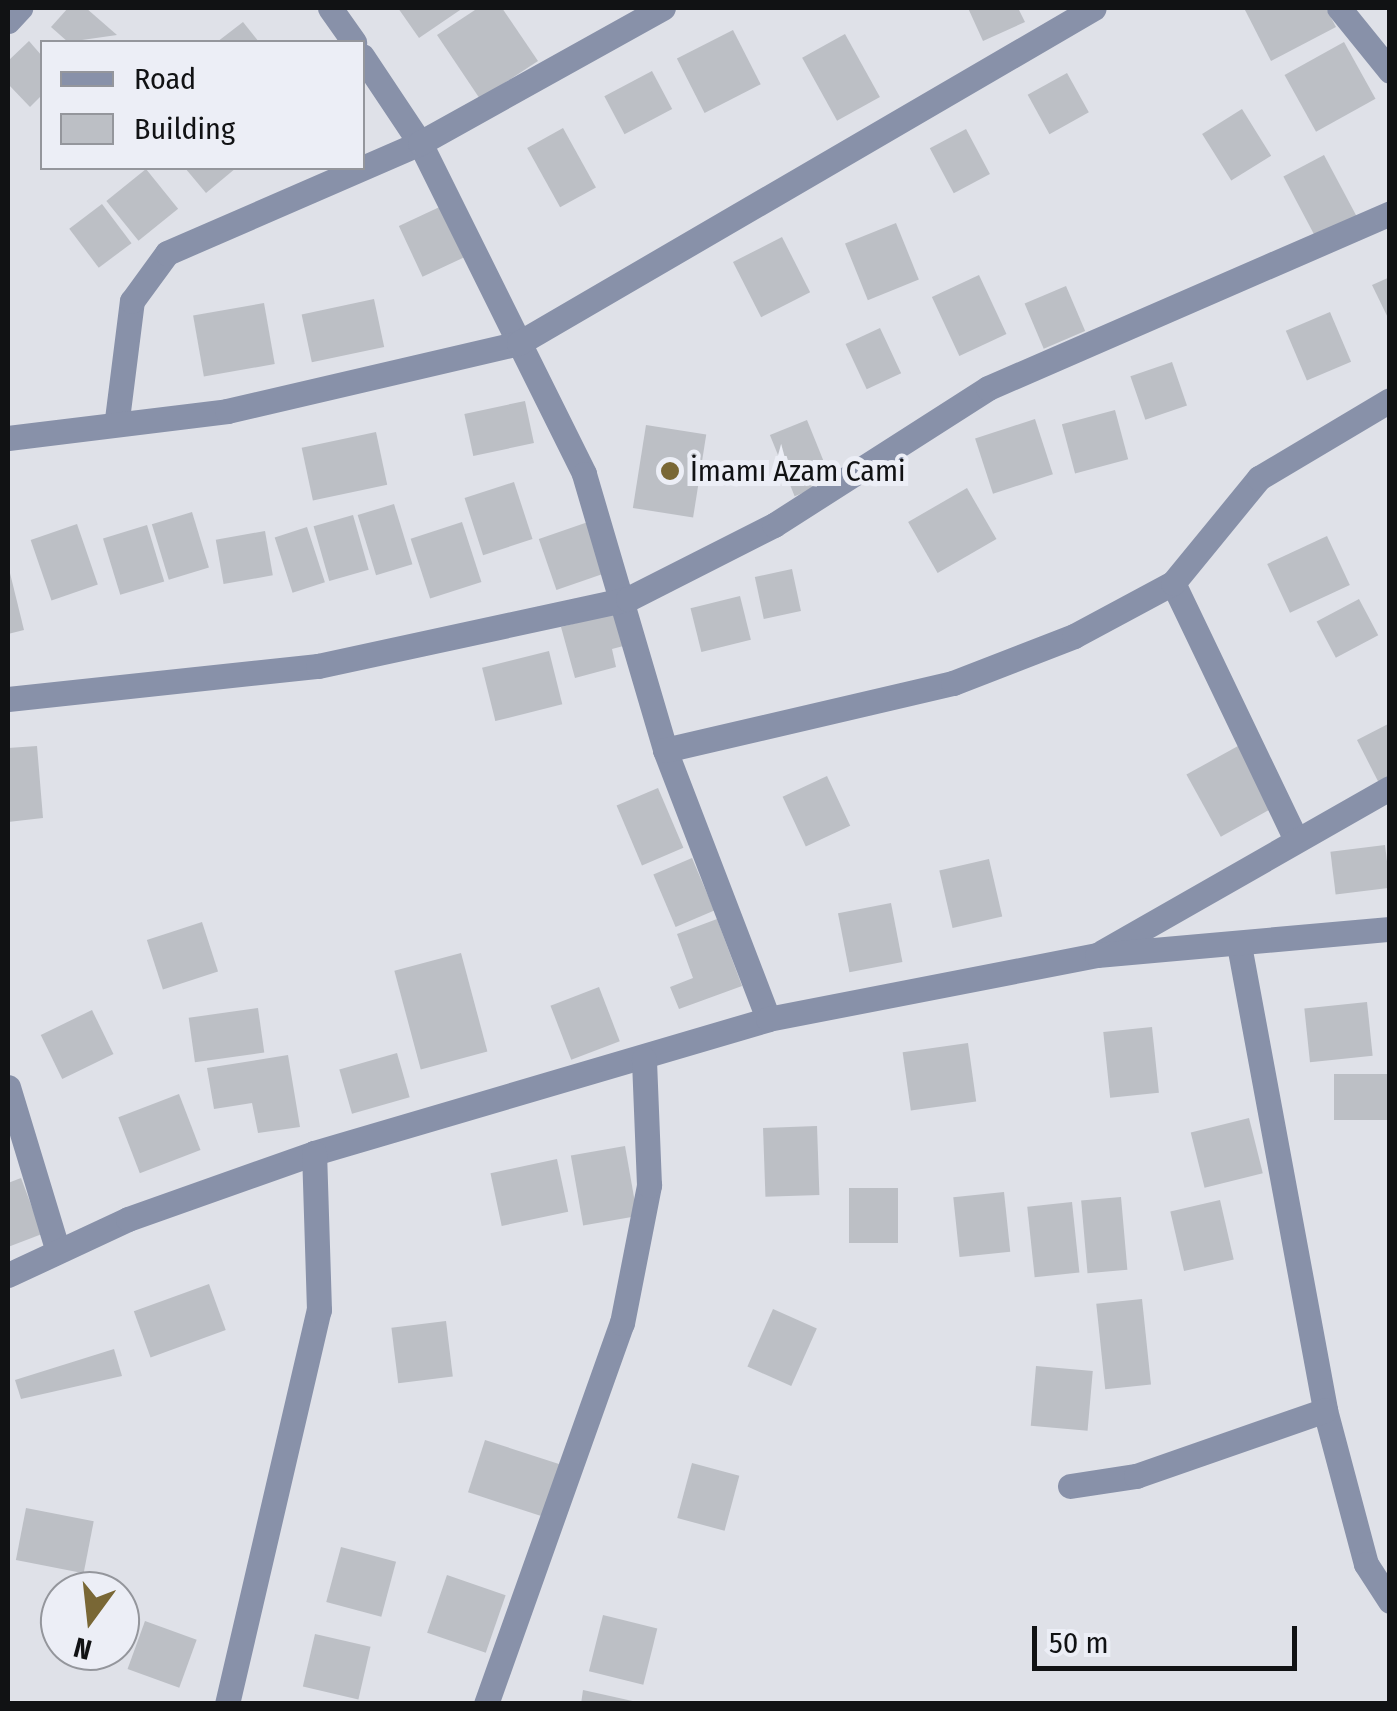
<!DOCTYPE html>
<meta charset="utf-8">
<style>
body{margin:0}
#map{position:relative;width:1397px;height:1711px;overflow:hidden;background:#dfe1e8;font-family:"Fira Sans Condensed",sans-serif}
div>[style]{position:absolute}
.building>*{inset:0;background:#bcbfc5;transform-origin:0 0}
.minor>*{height:25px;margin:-12.5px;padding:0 12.5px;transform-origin:12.5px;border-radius:12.5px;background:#8891a9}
.dots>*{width:28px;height:28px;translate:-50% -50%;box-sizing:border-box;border:5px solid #eceef6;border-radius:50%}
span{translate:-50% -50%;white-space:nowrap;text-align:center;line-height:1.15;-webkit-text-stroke:10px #eceef6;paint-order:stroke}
.poi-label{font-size:30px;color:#111214}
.left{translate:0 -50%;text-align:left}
.frame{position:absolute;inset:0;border:10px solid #111214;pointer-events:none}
.legend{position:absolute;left:40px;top:40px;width:325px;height:130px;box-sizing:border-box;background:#eceef6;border:2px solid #94969c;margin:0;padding:12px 18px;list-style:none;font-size:30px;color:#111214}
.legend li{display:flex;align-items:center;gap:20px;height:50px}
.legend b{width:50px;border:2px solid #94969c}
.north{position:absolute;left:40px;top:1571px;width:100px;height:100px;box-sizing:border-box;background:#eceef6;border:2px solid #94969c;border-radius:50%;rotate:195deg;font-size:28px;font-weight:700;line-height:40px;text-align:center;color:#111214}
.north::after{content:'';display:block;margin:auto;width:35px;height:45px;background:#796735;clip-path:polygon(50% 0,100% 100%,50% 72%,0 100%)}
.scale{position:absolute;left:1032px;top:1626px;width:265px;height:45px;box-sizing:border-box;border:5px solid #111214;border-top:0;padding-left:12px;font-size:30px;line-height:35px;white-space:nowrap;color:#111214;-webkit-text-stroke:8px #eceef6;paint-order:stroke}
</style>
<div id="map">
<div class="building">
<div style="clip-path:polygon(68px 8px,86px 8px,117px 35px,68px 42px,51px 27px)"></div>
<div style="clip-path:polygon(398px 8px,463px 8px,419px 38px)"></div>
<div style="clip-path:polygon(478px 8px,502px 8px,538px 61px,480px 99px,437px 35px)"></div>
<div style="clip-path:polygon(968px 8px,1018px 8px,1025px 22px,983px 41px)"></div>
<div style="clip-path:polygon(1244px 8px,1326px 8px,1336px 27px,1271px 61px)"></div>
<div style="clip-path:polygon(243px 22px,259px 42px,217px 42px)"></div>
<div style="left:733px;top:30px;width:61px;height:63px;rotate:63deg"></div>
<div style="left:845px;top:34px;width:72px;height:49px;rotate:61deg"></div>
<div style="clip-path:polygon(29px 41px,42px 56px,42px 95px,30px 107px,8px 84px,8px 61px)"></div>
<div style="left:1344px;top:42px;width:65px;height:68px;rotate:61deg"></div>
<div style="left:652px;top:71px;width:43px;height:54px;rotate:62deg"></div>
<div style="left:1067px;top:73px;width:45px;height:45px;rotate:61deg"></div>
<div style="left:1242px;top:109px;width:55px;height:47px;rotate:58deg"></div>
<div style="left:563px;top:128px;width:68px;height:41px;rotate:61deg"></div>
<div style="left:966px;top:129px;width:51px;height:41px;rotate:62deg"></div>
<div style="left:1324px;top:155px;width:72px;height:46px;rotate:62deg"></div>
<div style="clip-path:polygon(185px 168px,236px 168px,206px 193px)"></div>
<div style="left:146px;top:169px;width:51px;height:51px;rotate:51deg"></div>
<div style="left:102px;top:204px;width:49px;height:41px;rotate:53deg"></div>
<div style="left:446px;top:204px;width:56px;height:52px;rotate:65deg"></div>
<div style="left:896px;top:223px;width:61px;height:55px;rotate:68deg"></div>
<div style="left:782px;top:237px;width:62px;height:55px;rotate:63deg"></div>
<div style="left:979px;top:275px;width:65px;height:52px;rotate:65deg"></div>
<div style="clip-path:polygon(1390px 277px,1390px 322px,1372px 285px)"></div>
<div style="left:1066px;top:286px;width:49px;height:45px;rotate:67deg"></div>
<div style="left:374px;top:299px;width:49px;height:74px;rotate:78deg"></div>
<div style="left:264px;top:303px;width:62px;height:72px;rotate:80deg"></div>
<div style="left:1330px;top:312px;width:54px;height:48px;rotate:67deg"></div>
<div style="left:880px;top:328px;width:50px;height:38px;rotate:65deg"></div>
<div style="left:1172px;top:362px;width:46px;height:44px;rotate:71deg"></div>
<div style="left:525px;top:401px;width:43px;height:62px;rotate:78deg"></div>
<div style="left:1115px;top:410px;width:51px;height:55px;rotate:75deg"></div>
<div style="left:1035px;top:419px;width:58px;height:63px;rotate:72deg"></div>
<div style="left:807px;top:420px;width:66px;height:40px;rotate:68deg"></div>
<div style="left:646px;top:425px;width:61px;height:84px;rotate:9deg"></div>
<div style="left:376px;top:432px;width:54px;height:76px;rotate:78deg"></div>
<div style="left:514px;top:482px;width:60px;height:52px;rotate:72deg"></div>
<div style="left:967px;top:488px;width:59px;height:68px;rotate:60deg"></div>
<div style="left:394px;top:504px;width:63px;height:38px;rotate:73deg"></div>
<div style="left:192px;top:512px;width:58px;height:42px;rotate:73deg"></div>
<div style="left:353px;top:515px;width:57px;height:41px;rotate:74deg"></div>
<div style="left:462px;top:522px;width:63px;height:54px;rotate:72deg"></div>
<div style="left:588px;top:522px;width:54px;height:52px;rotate:71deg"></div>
<div style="left:77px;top:524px;width:64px;height:49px;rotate:71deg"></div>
<div style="left:147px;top:525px;width:59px;height:46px;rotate:73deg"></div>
<div style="left:307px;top:527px;width:58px;height:34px;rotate:72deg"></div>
<div style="left:265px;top:531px;width:45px;height:50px;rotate:80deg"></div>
<div style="left:1327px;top:536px;width:54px;height:66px;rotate:65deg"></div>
<div style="clip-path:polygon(8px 565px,24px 630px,8px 634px)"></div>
<div style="left:792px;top:569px;width:43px;height:38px;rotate:78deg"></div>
<div style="left:740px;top:596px;width:45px;height:51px;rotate:76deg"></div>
<div style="left:1359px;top:599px;width:41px;height:48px;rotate:62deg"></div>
<div style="clip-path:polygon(622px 611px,631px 644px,612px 649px,616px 667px,575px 678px,561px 627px)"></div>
<div style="left:549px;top:651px;width:55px;height:69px;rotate:76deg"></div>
<div style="clip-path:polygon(1390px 723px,1390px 785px,1382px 789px,1357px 740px)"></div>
<div style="clip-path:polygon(37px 746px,43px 818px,8px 822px,8px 748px)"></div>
<div style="left:1238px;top:746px;width:71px;height:59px;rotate:61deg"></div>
<div style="left:827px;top:776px;width:55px;height:49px;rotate:65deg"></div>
<div style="left:658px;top:788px;width:65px;height:45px;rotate:67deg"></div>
<div style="left:1385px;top:845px;width:43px;height:55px;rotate:83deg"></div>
<div style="left:692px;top:858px;width:57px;height:42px;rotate:67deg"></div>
<div style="left:989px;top:859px;width:59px;height:51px;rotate:77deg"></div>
<div style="left:891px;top:903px;width:60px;height:54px;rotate:79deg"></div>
<div style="clip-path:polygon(717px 919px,742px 986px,679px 1009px,670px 987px,693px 978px,677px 934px)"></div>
<div style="left:202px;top:922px;width:52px;height:58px;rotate:72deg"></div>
<div style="left:461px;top:953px;width:102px;height:69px;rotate:75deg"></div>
<div style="left:599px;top:987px;width:58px;height:52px;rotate:69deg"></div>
<div style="left:1367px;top:1002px;width:54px;height:63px;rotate:84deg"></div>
<div style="left:258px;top:1008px;width:45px;height:70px;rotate:82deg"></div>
<div style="left:92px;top:1010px;width:49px;height:57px;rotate:64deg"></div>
<div style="left:1152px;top:1027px;width:66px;height:49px;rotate:84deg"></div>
<div style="left:968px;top:1043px;width:59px;height:66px;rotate:82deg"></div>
<div style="left:397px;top:1053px;width:46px;height:60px;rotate:74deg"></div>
<div style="clip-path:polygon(288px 1055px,300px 1127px,258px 1133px,252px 1103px,214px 1109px,207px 1068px)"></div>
<div style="left:1390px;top:1074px;width:46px;height:56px;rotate:90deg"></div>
<div style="left:179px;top:1094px;width:60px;height:65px;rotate:69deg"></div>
<div style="left:1249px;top:1118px;width:57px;height:60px;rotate:76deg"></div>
<div style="left:817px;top:1126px;width:69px;height:54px;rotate:88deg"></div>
<div style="left:625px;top:1146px;width:71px;height:55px;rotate:80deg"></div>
<div style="left:557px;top:1159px;width:54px;height:68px;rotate:78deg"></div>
<div style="clip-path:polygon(21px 1178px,42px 1234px,8px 1247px,8px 1183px)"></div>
<div style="left:849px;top:1188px;width:49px;height:55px"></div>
<div style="left:1004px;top:1192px;width:60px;height:51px;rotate:84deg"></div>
<div style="left:1121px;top:1197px;width:73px;height:40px;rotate:85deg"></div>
<div style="left:1220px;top:1200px;width:61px;height:51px;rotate:77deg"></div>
<div style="left:1072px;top:1202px;width:71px;height:45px;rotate:84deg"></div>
<div style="left:209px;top:1284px;width:49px;height:80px;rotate:70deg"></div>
<div style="left:1142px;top:1299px;width:86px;height:46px;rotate:84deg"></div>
<div style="left:773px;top:1309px;width:48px;height:63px;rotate:24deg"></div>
<div style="left:446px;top:1321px;width:56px;height:55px;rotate:83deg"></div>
<div style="clip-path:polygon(114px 1349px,122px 1376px,21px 1399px,15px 1380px)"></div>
<div style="left:1036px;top:1366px;width:57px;height:60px;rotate:5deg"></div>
<div style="left:485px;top:1440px;width:81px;height:55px;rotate:18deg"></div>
<div style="left:692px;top:1463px;width:49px;height:57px;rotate:15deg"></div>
<div style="left:26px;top:1508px;width:69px;height:53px;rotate:11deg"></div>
<div style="left:341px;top:1547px;width:57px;height:57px;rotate:15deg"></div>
<div style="left:447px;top:1575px;width:62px;height:61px;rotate:19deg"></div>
<div style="left:603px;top:1615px;width:56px;height:58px;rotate:14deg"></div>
<div style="left:145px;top:1621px;width:55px;height:51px;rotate:20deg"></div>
<div style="left:315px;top:1634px;width:57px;height:54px;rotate:13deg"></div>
<div style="clip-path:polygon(583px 1690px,637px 1702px,637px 1704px,581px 1704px)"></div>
</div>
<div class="minor">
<div style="left:330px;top:8px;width:42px;rotate:54.8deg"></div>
<div style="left:1339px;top:8px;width:81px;rotate:51deg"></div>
<div style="left:8px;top:21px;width:18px;rotate:-47deg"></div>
<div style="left:362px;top:56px;width:105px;rotate:56.3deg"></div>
<div style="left:420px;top:143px;width:369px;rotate:63.6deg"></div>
<div style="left:584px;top:474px;width:288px;rotate:73.6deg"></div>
<div style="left:665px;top:750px;width:288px;rotate:69deg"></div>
<div style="left:117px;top:419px;width:119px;rotate:-82.8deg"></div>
<div style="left:132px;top:301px;width:59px;rotate:-53.9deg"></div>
<div style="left:167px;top:253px;width:276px;rotate:-23.5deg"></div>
<div style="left:420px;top:143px;width:278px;rotate:-29.1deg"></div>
<div style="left:8px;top:438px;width:221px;rotate:-7deg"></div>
<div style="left:227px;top:411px;width:300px;rotate:-13.1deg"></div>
<div style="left:519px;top:343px;width:665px;rotate:-30.23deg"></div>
<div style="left:1173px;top:583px;width:280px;rotate:64.4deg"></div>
<div style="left:8px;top:699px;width:312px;rotate:-6.1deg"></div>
<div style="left:318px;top:666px;width:317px;rotate:-12.2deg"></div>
<div style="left:628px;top:599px;width:164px;rotate:-26.9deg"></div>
<div style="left:774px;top:525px;width:254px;rotate:-32.6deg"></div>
<div style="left:988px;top:388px;width:438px;rotate:-23.5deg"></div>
<div style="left:665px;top:750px;width:296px;rotate:-13.1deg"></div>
<div style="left:953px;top:683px;width:130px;rotate:-21.2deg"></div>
<div style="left:1074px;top:636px;width:112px;rotate:-28.2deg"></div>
<div style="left:1173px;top:583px;width:136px;rotate:-50.7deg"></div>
<div style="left:1259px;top:478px;width:152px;rotate:-30.8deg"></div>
<div style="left:1239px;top:945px;width:473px;rotate:79.5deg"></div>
<div style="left:1325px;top:1410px;width:159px;rotate:75.1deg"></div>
<div style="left:1366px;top:1564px;width:44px;rotate:57deg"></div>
<div style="left:1102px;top:952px;width:331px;rotate:-29.7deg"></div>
<div style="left:8px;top:1087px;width:168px;rotate:73.1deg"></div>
<div style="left:8px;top:1275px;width:132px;rotate:-25deg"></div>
<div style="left:128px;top:1219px;width:197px;rotate:-19.5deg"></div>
<div style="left:314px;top:1153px;width:473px;rotate:-16.4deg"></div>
<div style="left:768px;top:1019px;width:335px;rotate:-11deg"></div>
<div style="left:1097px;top:955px;width:294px;rotate:-5.1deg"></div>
<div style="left:1070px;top:1486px;width:67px;rotate:-8.6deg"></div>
<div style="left:1136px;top:1476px;width:200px;rotate:-19.2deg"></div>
<div style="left:227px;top:1704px;width:405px;rotate:-76.9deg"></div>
<div style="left:319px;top:1310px;width:157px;rotate:-91.8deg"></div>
<div style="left:486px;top:1704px;width:405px;rotate:-70.4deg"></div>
<div style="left:622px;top:1323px;width:141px;rotate:-78.9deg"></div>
<div style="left:649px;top:1185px;width:126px;rotate:-92.3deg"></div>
</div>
<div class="dots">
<div style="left:670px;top:471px;background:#796735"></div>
</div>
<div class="poi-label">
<span class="left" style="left:690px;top:471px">İmamı Azam Cami</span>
</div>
<div class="frame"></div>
<ul class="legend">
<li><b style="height:12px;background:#8891a9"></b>Road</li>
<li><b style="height:28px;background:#bcbfc5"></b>Building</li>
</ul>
<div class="north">N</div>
<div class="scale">50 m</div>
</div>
